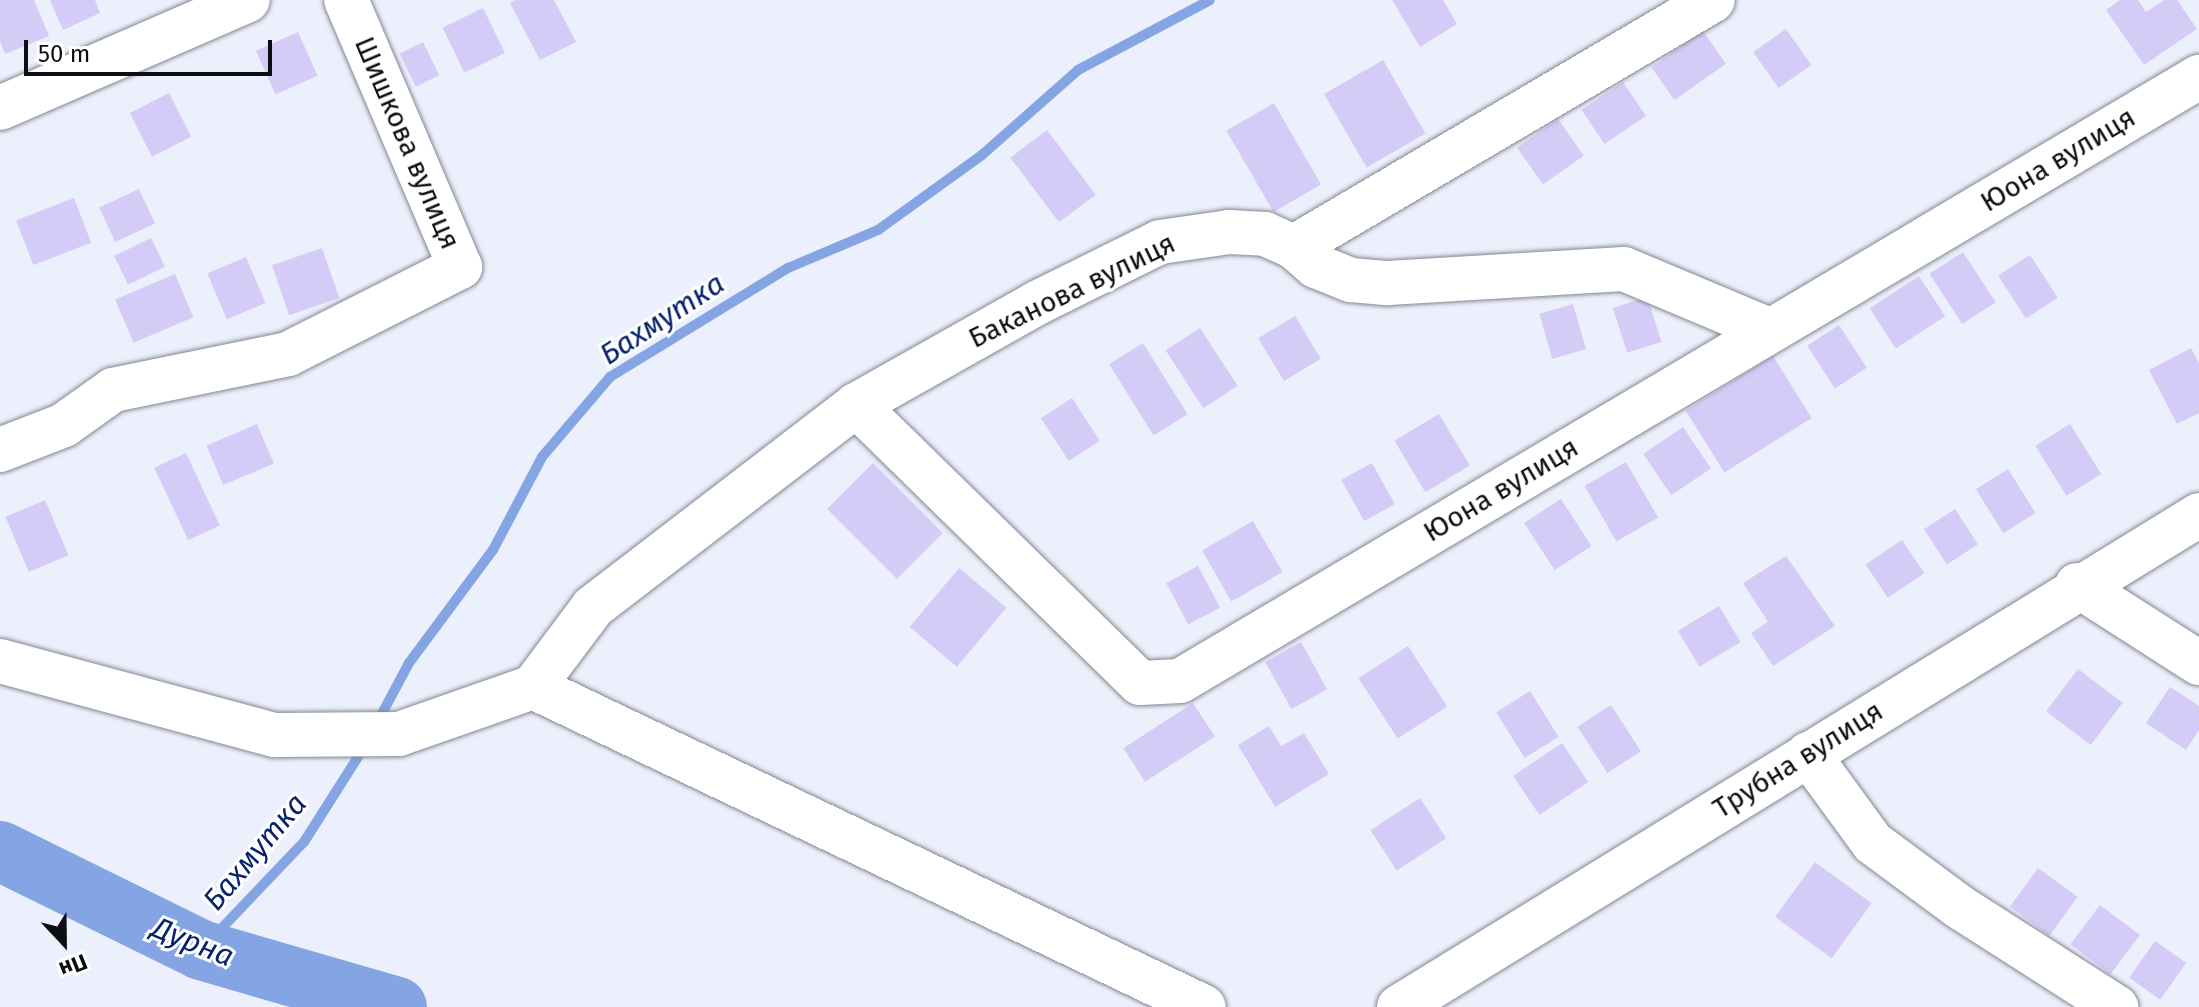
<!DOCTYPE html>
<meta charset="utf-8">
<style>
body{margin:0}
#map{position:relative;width:2199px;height:1007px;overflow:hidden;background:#ebf0fc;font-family:"Fira Sans",sans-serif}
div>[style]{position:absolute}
.stream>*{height:10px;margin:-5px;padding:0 5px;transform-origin:5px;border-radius:5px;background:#85a4e3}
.river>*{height:60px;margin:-30px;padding:0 30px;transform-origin:30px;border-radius:30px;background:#85a4e3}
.building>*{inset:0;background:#d4ccf7;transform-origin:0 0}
.roads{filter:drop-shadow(0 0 2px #848792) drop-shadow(0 0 2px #848792)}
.minor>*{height:44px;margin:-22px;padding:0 22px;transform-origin:22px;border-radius:22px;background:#fff}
span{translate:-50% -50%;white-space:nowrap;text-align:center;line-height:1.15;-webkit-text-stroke:6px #fff;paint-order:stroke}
.street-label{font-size:28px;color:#0d0e12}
.water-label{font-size:30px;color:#08236b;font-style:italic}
.north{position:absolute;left:24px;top:903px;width:80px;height:80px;-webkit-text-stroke:6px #fff;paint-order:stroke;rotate:158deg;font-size:22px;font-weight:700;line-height:32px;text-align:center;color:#0d0e12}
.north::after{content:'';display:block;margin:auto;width:28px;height:36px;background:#0d0e12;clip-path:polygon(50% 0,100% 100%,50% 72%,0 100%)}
.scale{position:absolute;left:24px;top:40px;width:248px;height:36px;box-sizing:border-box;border:4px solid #0d0e12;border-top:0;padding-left:10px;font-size:24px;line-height:28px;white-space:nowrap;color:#0d0e12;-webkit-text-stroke:6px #fff;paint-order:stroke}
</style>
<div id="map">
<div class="stream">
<div style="left:378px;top:721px;width:66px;rotate:-61.9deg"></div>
<div style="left:409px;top:663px;width:141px;rotate:-53.4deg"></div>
<div style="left:493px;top:550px;width:105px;rotate:-62.2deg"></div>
<div style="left:542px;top:457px;width:105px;rotate:-49.6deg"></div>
<div style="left:610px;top:377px;width:209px;rotate:-31.5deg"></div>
<div style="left:788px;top:268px;width:98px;rotate:-22.9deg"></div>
<div style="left:878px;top:230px;width:128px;rotate:-35.8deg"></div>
<div style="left:982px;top:155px;width:128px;rotate:-41.5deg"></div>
<div style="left:1078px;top:70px;width:149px;rotate:-27.9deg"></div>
<div style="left:201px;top:950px;width:149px;rotate:-46.4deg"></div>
<div style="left:304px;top:842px;width:114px;rotate:-57.6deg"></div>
</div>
<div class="river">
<div style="left:0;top:851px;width:224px;rotate:26.2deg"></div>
<div style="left:201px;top:950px;width:204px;rotate:16.2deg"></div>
</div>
<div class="building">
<div style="clip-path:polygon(0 0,34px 0,49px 36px,5px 54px,0 41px)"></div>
<div style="clip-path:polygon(50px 0,95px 0,100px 13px,63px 30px)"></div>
<div style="clip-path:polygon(516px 0,554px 0,576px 42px,540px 60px,510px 3px)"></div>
<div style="clip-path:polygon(1392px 0,1443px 0,1457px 24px,1420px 47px)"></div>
<div style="clip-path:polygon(2120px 0,2138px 0,2146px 12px,2164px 0,2177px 0,2197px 29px,2144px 65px,2106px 10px)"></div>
<div style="left:483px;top:8px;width:50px;height:45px;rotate:64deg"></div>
<div style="left:1786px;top:29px;width:44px;height:40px;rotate:55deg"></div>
<div style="left:1703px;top:31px;width:40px;height:63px;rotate:55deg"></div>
<div style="left:298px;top:32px;width:48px;height:46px;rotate:66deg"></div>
<div style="left:423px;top:42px;width:37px;height:26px;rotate:64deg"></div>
<div style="left:1383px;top:60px;width:85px;height:68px;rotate:60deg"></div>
<div style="left:1623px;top:82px;width:41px;height:50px;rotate:56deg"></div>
<div style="left:169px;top:93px;width:49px;height:44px;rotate:63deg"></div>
<div style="left:1274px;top:103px;width:94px;height:55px;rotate:60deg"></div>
<div style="left:1558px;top:119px;width:45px;height:50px;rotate:55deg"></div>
<div style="left:1047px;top:130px;width:81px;height:46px;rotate:53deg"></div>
<div style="left:139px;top:189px;width:38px;height:44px;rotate:65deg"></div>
<div style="left:74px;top:198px;width:48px;height:62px;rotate:69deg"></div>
<div style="left:151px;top:238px;width:32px;height:41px;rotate:64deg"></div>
<div style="left:322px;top:248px;width:53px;height:53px;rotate:71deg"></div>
<div style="left:1963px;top:252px;width:60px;height:40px;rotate:57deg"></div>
<div style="left:2030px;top:255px;width:51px;height:38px;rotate:57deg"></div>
<div style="left:246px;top:257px;width:50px;height:42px;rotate:67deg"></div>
<div style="left:175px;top:274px;width:47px;height:65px;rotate:67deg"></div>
<div style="left:1919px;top:276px;width:48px;height:59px;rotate:57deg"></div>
<div style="left:1647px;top:297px;width:47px;height:36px;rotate:72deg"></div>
<div style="left:1573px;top:304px;width:47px;height:35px;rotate:74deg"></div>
<div style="left:1295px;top:316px;width:50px;height:43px;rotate:59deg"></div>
<div style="left:1839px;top:325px;width:51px;height:38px;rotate:57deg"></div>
<div style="left:1200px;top:328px;width:69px;height:41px;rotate:57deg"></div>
<div style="left:1143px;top:343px;width:84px;height:40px;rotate:58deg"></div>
<div style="clip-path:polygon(2191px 348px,2199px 363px,2199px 413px,2177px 424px,2149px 370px)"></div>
<div style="left:1773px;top:356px;width:73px;height:103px;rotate:58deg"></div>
<div style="left:1072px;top:398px;width:51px;height:37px;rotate:57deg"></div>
<div style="left:1439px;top:414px;width:60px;height:52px;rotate:59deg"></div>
<div style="left:257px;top:424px;width:43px;height:55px;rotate:67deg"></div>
<div style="left:2070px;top:424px;width:59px;height:41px;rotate:58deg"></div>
<div style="left:1683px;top:427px;width:50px;height:48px;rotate:56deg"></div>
<div style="left:186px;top:453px;width:80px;height:35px;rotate:65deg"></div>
<div style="left:1626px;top:462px;width:64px;height:48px;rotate:60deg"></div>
<div style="left:873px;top:463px;width:99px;height:65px;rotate:45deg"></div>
<div style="left:1372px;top:463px;width:47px;height:35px;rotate:61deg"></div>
<div style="left:2008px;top:469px;width:52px;height:38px;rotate:58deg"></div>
<div style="left:1561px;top:499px;width:56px;height:44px;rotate:57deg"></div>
<div style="left:45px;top:500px;width:60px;height:43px;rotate:67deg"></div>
<div style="left:1955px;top:509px;width:42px;height:37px;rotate:57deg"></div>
<div style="left:1253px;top:521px;width:59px;height:59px;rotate:60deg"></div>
<div style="left:1902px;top:540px;width:40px;height:44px;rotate:56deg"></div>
<div style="clip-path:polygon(1786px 556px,1835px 626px,1773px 666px,1751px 633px,1768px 622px,1743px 583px)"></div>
<div style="left:1198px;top:566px;width:47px;height:36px;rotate:62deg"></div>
<div style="left:959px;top:568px;width:62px;height:77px;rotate:40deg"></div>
<div style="left:1719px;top:606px;width:42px;height:48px;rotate:59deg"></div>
<div style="left:1301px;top:642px;width:54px;height:41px;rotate:61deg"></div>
<div style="left:1408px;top:646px;width:72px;height:59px;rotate:57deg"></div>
<div style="left:2078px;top:669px;width:56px;height:53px;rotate:37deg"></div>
<div style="clip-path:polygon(2170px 687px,2199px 706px,2199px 730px,2186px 750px,2146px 723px)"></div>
<div style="left:1530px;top:691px;width:54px;height:40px;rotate:58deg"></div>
<div style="left:1193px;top:703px;width:40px;height:83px;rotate:57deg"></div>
<div style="left:1611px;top:705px;width:55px;height:40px;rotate:57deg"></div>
<div style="clip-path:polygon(1269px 726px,1281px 746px,1304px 733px,1329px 774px,1275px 807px,1238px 745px)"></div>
<div style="left:1562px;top:743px;width:47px;height:59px;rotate:56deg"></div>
<div style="left:1420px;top:798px;width:48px;height:59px;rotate:57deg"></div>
<div style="left:1815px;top:862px;width:70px;height:68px;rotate:36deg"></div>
<div style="left:2038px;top:868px;width:49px;height:48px;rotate:36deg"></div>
<div style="left:2100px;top:905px;width:50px;height:49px;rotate:37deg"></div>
<div style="left:2155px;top:941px;width:38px;height:45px;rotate:35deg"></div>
</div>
<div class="roads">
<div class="minor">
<div style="left:0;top:108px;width:270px;rotate:-23.5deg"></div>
<div style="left:1294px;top:247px;width:29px;rotate:41deg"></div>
<div style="left:1316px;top:266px;width:38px;rotate:22deg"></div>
<div style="left:1351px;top:280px;width:37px;rotate:5deg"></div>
<div style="left:1388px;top:283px;width:236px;rotate:-3.4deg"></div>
<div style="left:1624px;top:269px;width:157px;rotate:22.8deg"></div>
<div style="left:856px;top:405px;width:397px;rotate:44.4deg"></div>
<div style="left:1140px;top:683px;width:40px;rotate:-2.9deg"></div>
<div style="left:1180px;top:681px;width:1185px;rotate:-30.66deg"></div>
<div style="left:0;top:450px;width:69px;rotate:-21.3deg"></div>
<div style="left:64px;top:425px;width:60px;rotate:-35.5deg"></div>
<div style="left:113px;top:390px;width:179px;rotate:-11.6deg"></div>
<div style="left:288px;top:354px;width:193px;rotate:-26.8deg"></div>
<div style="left:460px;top:267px;width:290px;rotate:-113.1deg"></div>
<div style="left:2077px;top:585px;width:145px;rotate:32.6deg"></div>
<div style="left:0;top:661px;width:285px;rotate:15.1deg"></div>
<div style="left:275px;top:735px;width:124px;rotate:-0.5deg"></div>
<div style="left:399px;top:734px;width:142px;rotate:-19.3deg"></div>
<div style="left:533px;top:687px;width:743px;rotate:25.5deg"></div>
<div style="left:533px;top:687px;width:100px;rotate:-53.1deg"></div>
<div style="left:593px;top:607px;width:332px;rotate:-37.5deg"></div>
<div style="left:856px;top:405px;width:208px;rotate:-29.4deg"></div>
<div style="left:1037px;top:303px;width:137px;rotate:-26.4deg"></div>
<div style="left:1160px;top:242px;width:70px;rotate:-8.2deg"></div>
<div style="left:1229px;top:232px;width:36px;rotate:3deg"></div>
<div style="left:1265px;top:234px;width:32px;rotate:24deg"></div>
<div style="left:1294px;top:247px;width:486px;rotate:-30.5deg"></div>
<div style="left:1808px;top:754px;width:110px;rotate:53.9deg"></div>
<div style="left:1873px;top:843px;width:106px;rotate:36.5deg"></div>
<div style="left:1958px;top:906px;width:188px;rotate:32.6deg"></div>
<div style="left:1399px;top:1007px;width:939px;rotate:-31.59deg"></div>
</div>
</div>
<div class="street-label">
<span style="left:407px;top:143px;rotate:67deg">Шишкова вулиця</span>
<span style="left:2058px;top:160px;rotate:-31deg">Юона вулиця</span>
<span style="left:1072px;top:291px;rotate:-26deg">Баканова вулиця</span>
<span style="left:1501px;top:490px;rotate:-31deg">Юона вулиця</span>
<span style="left:1798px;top:760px;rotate:-32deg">Трубна вулиця</span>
</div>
<div class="water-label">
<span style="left:662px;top:319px;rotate:-33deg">Бахмутка</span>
<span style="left:255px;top:852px;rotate:-50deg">Бахмутка</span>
<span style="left:193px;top:942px;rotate:22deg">Дурна</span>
</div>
<div class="north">Пн</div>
<div class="scale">50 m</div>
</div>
